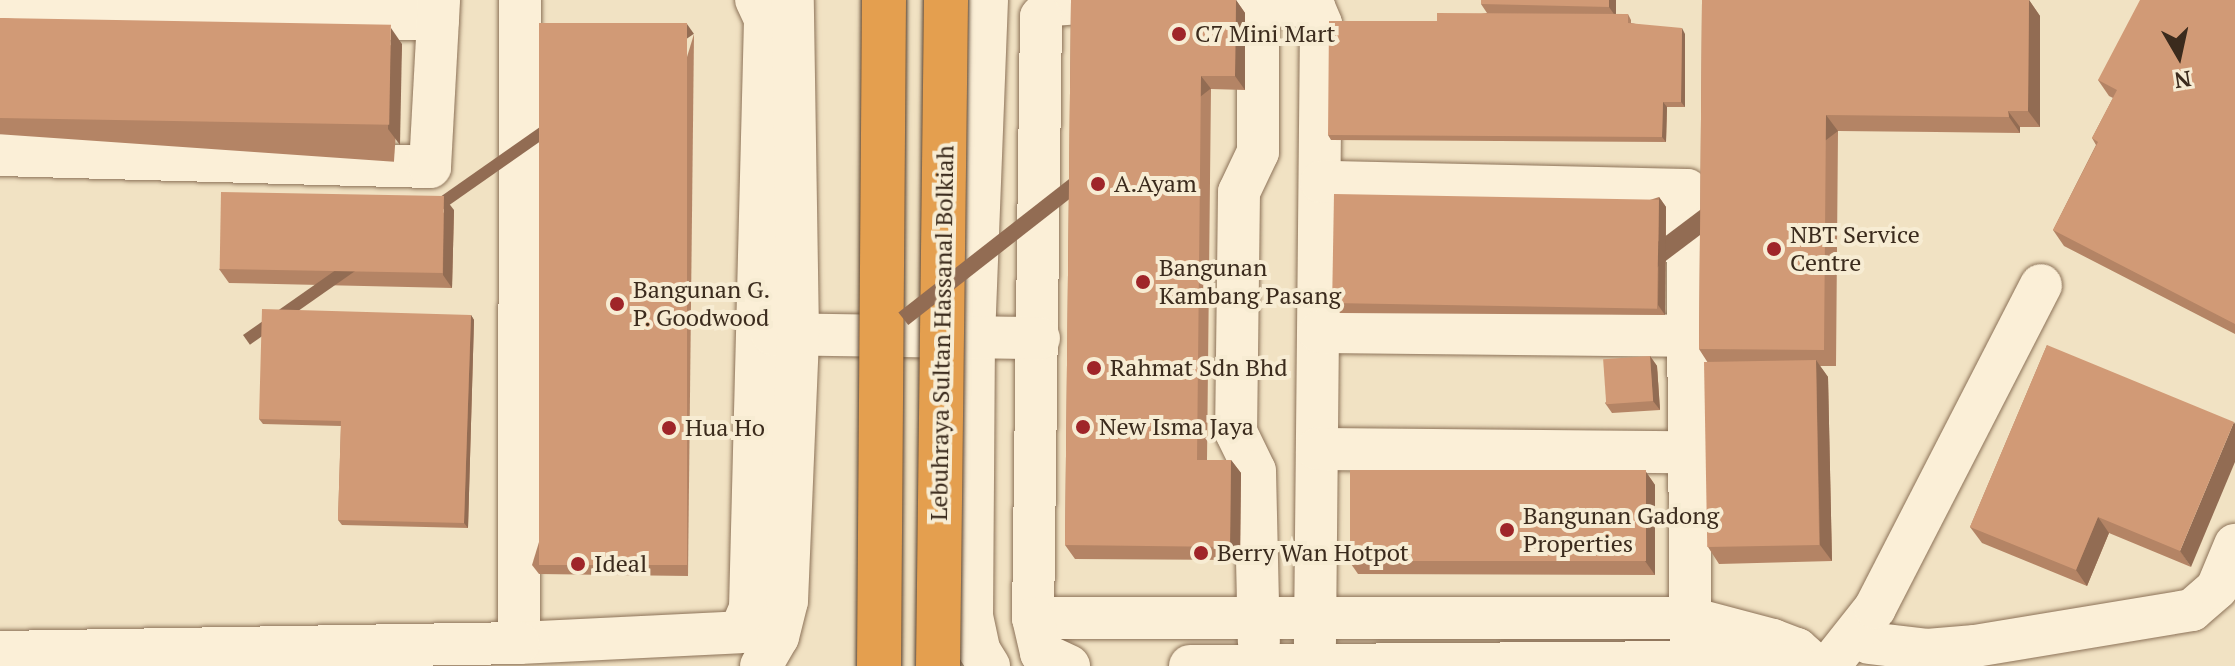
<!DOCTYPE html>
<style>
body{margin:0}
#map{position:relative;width:2235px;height:666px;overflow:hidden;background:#f1e2c3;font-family:"PT Serif",serif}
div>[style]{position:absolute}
.roads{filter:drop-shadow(0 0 2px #8c7258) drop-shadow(0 0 2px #8c7258)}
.minor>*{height:42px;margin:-21px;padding:0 21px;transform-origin:21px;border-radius:21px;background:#fbefd7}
.bridges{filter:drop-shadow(0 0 2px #59412d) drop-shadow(0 0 2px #59412d)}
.highway-bridge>*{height:44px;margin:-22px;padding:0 22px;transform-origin:22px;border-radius:22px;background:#e49f4f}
.wall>*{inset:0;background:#b48465;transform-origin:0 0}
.shaded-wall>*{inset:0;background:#926c53;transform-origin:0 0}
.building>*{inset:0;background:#d19a76;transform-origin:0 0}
.dots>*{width:22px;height:22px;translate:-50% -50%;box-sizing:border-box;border:4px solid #f7ecd3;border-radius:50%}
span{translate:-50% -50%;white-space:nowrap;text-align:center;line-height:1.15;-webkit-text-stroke:8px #f7ecd3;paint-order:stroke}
.poi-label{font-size:24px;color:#3b2b1d}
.left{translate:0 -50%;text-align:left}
.street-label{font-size:24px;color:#3b2b1d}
.north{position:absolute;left:2139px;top:16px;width:80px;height:80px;-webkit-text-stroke:6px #f7ecd3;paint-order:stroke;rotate:171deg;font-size:22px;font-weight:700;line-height:32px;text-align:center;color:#3b2b1d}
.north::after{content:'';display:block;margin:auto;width:28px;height:36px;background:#3b2b1d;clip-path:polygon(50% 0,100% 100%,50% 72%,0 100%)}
</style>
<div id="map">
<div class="roads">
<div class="minor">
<div style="left:520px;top:0;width:643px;rotate:90.09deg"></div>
<div style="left:519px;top:643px;width:221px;rotate:-2.8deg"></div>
<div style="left:740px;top:632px;width:26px;rotate:-67deg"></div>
<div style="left:750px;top:608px;width:589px;rotate:-88.54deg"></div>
<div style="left:765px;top:19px;width:21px;rotate:-115deg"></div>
<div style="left:987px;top:0;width:335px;rotate:92.2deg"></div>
<div style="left:974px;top:335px;width:281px;rotate:90.4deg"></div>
<div style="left:972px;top:616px;width:35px;rotate:78deg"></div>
<div style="left:979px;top:650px;width:19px;rotate:58deg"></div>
<div style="left:1258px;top:0;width:152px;rotate:90deg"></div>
<div style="left:1258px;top:152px;width:44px;rotate:115.4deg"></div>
<div style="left:1239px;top:192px;width:240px;rotate:90.7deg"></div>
<div style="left:1236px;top:432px;width:43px;rotate:64deg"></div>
<div style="left:1255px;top:471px;width:171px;rotate:88.7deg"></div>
<div style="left:1311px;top:0;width:26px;rotate:67deg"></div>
<div style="left:1321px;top:24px;width:619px;rotate:90.56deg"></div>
<div style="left:1314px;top:6px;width:234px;rotate:-179.3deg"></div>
<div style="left:1080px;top:3px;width:28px;rotate:176deg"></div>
<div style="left:1052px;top:5px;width:16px;rotate:133deg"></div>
<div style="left:1041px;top:17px;width:601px;rotate:90.76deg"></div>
<div style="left:1033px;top:618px;width:657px"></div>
<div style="left:1690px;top:618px;width:86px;rotate:14.8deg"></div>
<div style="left:1773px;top:640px;width:26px;rotate:21deg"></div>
<div style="left:1797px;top:649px;width:25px;rotate:42deg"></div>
<div style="left:0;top:7px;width:438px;rotate:1.7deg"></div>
<div style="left:0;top:155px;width:430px;rotate:1.6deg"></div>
<div style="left:430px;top:167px;width:167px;rotate:-86.9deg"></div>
<div style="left:1319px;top:332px;width:368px;rotate:0.6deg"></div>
<div style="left:772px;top:334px;width:267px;rotate:0.9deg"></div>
<div style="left:1317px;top:449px;width:370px;rotate:0.5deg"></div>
<div style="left:1033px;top:618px;width:36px;rotate:77deg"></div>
<div style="left:1041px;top:653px;width:31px;rotate:25deg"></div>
<div style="left:1869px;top:643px;width:58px;rotate:6.9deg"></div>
<div style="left:1927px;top:650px;width:48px;rotate:-4.8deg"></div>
<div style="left:1975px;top:646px;width:220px;rotate:-9.4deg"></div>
<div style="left:2192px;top:610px;width:33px;rotate:-41deg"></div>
<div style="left:2217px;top:588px;width:47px;rotate:-67.3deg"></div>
<div style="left:0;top:652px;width:519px;rotate:-0.99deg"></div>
<div style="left:1691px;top:662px;width:106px;rotate:2.2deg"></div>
<div style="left:761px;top:666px;width:34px;rotate:-60deg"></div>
<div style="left:778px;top:637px;width:37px;rotate:-76deg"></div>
<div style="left:787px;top:601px;width:268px;rotate:-87.6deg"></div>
<div style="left:798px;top:333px;width:333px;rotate:-90.9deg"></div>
<div style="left:1190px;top:666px;width:501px;rotate:-0.46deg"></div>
<div style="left:1691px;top:662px;width:472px;rotate:-90.5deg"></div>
<div style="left:1687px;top:190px;width:366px;rotate:-178.7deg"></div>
<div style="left:1829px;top:666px;width:74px;rotate:-51.6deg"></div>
<div style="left:1875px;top:608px;width:363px;rotate:-62.8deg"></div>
</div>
</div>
<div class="bridges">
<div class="highway-bridge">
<div style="left:879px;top:666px;width:666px;rotate:-89.57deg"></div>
<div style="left:938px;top:666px;width:666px;rotate:-89.31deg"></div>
</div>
</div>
<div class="wall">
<div style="clip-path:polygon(1071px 0,1236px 0,1245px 13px,1245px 90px,1211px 89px,1207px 460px,1231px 460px,1241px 473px,1240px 560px,1075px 559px,1065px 545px)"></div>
<div style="clip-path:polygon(1616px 0,1616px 14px,1628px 14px,1631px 20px,1631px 23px,1685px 34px,1685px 107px,1667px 107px,1666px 142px,1331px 140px,1328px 135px,1437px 21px,1487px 13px,1481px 4px)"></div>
<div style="clip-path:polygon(1702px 0,2029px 0,2040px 16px,2040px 127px,2020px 127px,2020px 133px,1838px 131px,1836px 366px,1820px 366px,1828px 377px,1832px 561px,1719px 564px,1708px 547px,1708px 363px,1699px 349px)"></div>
<div style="clip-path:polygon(2235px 0,2235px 334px,2064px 246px,2053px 230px,2096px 145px,2092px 138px,2113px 98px,2109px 96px,2098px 80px)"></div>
<div style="left:0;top:18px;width:403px;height:116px;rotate:4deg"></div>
<div style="clip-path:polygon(694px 34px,688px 576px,539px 574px,532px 565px)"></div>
<div style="clip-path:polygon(1659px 197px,1666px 207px,1665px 315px,1340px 313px,1333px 303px)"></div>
<div style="clip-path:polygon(454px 210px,452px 288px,229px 283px,219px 269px)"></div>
<div style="clip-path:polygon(471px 315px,474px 320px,468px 528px,342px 525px,338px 520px,341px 426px,263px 424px,259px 419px)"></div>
<div style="clip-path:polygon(2047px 345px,2191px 567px,2109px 533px,2087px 586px,1982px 543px,1970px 527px)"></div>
<div style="clip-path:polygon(1650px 356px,1657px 366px,1660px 410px,1612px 413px,1605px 403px)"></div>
<div style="clip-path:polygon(1646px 472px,1655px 485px,1655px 575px,1358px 574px,1349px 561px)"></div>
</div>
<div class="shaded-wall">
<div style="clip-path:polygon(1236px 0,1245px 13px,1245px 90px,1235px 76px)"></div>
<div style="clip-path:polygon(1609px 0,1616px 0,1616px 17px,1609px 7px)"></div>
<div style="clip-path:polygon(2029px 0,2040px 16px,2040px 127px,2028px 111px)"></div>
<div style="left:687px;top:24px;width:12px;height:542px;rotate:55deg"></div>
<div style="clip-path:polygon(391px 28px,402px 44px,400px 145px,388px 129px)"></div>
<div style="clip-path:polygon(1682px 28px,1685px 34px,1685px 107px,1681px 102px)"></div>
<div style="left:1201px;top:76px;width:16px;height:384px;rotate:52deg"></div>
<div style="clip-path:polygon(1663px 102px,1667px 107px,1666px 142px,1662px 137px)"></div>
<div style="clip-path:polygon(2008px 111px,2020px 127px,2020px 133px,2009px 117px)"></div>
<div style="left:1826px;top:115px;width:20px;height:235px;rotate:53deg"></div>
<div style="clip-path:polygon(444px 197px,454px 210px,452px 288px,443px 275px)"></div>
<div style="clip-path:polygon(1659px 197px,1666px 207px,1665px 315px,1658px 305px)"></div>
<div style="clip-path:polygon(471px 315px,474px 320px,468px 528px,464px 523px)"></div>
<div style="clip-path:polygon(1650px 356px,1657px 366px,1660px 410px,1653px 401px)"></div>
<div style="clip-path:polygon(1816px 360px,1828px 377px,1832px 561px,1820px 545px)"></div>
<div style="clip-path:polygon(2234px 422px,2235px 424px,2235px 462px,2191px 567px,2180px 551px)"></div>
<div style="clip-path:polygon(1231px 460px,1241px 473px,1240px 560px,1230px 547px)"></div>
<div style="clip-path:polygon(1646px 472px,1655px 485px,1655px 575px,1645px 561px)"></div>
<div style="clip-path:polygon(2098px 517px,2109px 533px,2087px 586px,2076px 570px)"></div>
</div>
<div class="building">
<div style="clip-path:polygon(1071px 0,1236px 0,1235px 76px,1201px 76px,1197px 460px,1231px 460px,1230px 547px,1065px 545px)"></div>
<div style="clip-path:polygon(1481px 0,1609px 0,1609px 7px,1481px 4px)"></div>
<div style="clip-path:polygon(1702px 0,2029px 0,2028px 111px,2008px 111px,2009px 117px,1826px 115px,1824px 350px,1699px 349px)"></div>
<div style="clip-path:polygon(2140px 0,2235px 0,2235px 324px,2053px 230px,2098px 142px,2092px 138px,2117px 90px,2098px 80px)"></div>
<div style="clip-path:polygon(1437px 13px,1628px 14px,1628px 23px,1682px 28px,1681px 102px,1663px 102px,1662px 137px,1328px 135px,1329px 21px,1437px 21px)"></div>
<div style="left:0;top:18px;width:391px;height:100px;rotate:1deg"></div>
<div style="left:539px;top:23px;width:148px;height:542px"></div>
<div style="left:221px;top:192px;width:223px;height:77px;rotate:1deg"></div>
<div style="left:1334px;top:194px;width:325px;height:109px;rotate:1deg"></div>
<div style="clip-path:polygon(262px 309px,471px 315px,464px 523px,338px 520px,341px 421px,259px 419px)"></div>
<div style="clip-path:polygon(2047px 345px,2234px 422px,2180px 551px,2098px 517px,2076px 570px,1970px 527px)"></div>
<div style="left:1650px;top:356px;width:45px;height:47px;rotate:86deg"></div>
<div style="left:1816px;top:360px;width:185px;height:112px;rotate:89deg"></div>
<div style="left:1350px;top:470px;width:296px;height:91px"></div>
</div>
<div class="dots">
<div style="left:1179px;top:34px;background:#9f2529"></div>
<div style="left:1098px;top:184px;background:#9f2529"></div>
<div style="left:1774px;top:249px;background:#9f2529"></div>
<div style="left:1143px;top:282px;background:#9f2529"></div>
<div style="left:617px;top:304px;background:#9f2529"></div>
<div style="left:1094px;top:368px;background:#9f2529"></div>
<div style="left:1083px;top:427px;background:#9f2529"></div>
<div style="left:669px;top:428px;background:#9f2529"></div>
<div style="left:1507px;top:530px;background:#9f2529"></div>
<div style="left:1201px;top:553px;background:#9f2529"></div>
<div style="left:578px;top:564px;background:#9f2529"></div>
</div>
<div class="poi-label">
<span class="left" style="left:1195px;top:34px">C7 Mini Mart</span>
<span class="left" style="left:1114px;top:184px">A.Ayam</span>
<span class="left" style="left:1790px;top:249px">NBT Service<br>Centre</span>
<span class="left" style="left:1159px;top:282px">Bangunan<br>Kambang Pasang</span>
<span class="left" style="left:633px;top:304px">Bangunan G.<br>P. Goodwood</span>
<span class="left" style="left:1110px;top:368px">Rahmat Sdn Bhd</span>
<span class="left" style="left:1099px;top:427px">New Isma Jaya</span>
<span class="left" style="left:685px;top:428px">Hua Ho</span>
<span class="left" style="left:1523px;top:530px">Bangunan Gadong<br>Properties</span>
<span class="left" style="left:1217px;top:553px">Berry Wan Hotpot</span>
<span class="left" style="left:594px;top:564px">Ideal</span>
</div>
<div class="street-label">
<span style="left:942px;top:333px;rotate:-89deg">Lebuhraya Sultan Hassanal Bolkiah</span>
</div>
<div class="north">N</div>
</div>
